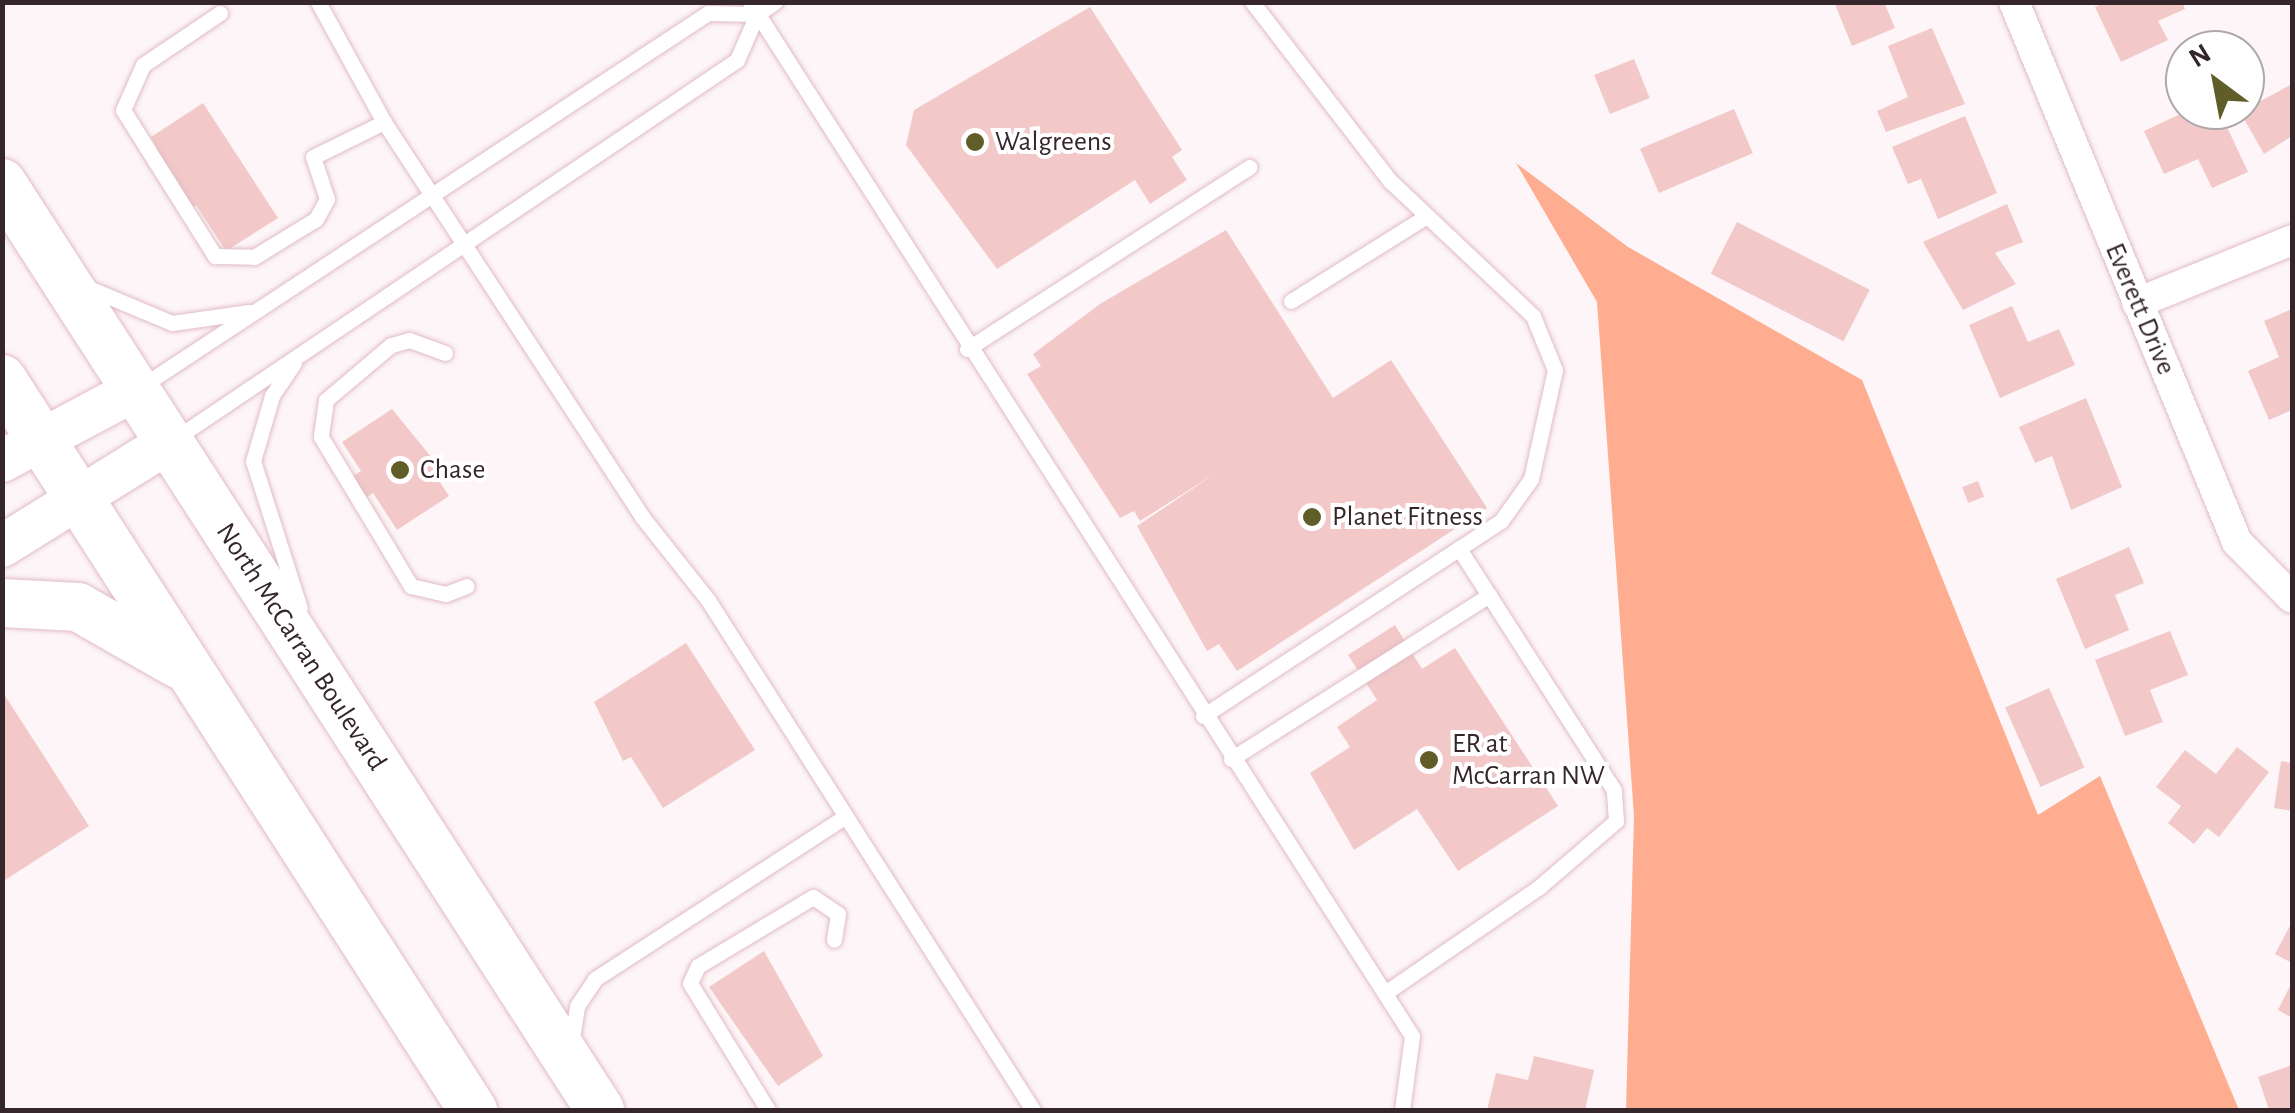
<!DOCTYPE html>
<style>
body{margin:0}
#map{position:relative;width:2295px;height:1113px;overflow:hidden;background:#fdf5f7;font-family:"Alegreya Sans",sans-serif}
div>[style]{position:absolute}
.green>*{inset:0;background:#ffad90}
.building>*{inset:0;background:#f2c9c8;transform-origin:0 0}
.roads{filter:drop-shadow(0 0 2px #e1bbc6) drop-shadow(0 0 2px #e1bbc6)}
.service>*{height:15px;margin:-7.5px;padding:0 7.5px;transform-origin:7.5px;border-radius:7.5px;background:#fff}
.minor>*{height:30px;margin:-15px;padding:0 15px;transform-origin:15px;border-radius:15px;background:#fff}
.secondary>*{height:42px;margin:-21px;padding:0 21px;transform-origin:21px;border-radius:21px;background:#fff}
.primary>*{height:48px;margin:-24px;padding:0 24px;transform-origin:24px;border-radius:24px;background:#fff}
.dots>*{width:28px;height:28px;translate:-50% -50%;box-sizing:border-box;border:5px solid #fff;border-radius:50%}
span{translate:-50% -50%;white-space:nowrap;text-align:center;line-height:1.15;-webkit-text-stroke:8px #fff;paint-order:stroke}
.poi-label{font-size:28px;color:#34262a}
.left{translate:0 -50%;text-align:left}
.street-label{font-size:28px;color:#34262a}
.frame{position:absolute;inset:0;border:5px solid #34262a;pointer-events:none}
.north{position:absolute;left:2165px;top:30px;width:100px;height:100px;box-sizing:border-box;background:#fff;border:2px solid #aea8aa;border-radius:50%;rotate:328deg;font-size:28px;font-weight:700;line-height:40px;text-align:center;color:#34262a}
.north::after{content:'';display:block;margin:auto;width:35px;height:45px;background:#605d29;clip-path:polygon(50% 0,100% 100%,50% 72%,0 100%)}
</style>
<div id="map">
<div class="green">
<div style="clip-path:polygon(1516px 163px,1628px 247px,1862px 380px,2038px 815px,2100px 776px,2239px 1110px,1626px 1110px,1634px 816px,1597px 302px)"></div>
</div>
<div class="building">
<div style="clip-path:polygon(1834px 2px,1884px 2px,1895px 28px,1852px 46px)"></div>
<div style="clip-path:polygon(2106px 2px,2182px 2px,2185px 9px,2158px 21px,2168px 40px,2121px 62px,2095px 7px)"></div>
<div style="clip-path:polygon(1090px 7px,1182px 150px,1172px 157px,1187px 180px,1150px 204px,1135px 180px,997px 269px,906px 145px,914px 110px)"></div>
<div style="clip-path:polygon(1932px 28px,1965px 104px,1886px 132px,1877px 111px,1908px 97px,1888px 46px)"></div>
<div style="left:1634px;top:59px;width:42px;height:43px;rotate:68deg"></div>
<div style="clip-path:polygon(2292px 84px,2292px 136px,2264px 154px,2240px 112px)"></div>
<div style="clip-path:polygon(203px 103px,278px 218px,226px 251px,196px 205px,188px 210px,151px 137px)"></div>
<div style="left:1734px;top:109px;width:48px;height:102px;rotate:67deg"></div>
<div style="clip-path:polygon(2189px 110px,2219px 110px,2248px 172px,2212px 188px,2198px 159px,2164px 174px,2144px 131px)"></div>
<div style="clip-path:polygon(1965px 116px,1997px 193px,1938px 219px,1921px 179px,1908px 184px,1892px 147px)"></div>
<div style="clip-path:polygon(2007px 204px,2023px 242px,1995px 253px,2016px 284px,1963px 310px,1923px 242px)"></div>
<div style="left:1737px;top:222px;width:149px;height:58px;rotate:27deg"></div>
<div style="clip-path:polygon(1226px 230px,1333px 398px,1391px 360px,1487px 508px,1237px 671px,1219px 644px,1207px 651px,1137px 526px,1216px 473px,1140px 521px,1134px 511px,1120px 518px,1027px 374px,1041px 366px,1033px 354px,1100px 304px)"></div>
<div style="clip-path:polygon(2012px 306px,2028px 342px,2059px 329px,2075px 365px,2000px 398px,1969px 325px)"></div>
<div style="clip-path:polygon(2292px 309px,2292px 410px,2269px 420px,2248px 371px,2279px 357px,2264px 321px)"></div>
<div style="clip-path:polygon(2086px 398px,2122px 487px,2071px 510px,2052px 456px,2035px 463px,2019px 427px)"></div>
<div style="clip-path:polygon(392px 409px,441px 469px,434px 473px,449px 496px,397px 530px,373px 493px,362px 500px,349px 479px,361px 471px,342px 442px)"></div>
<div style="left:1978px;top:481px;width:17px;height:17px;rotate:69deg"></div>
<div style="clip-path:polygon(2129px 547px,2144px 583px,2115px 595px,2129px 630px,2085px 649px,2056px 579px)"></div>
<div style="clip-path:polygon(1395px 625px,1422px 669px,1455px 648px,1558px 806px,1458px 871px,1417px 809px,1354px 850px,1310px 773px,1350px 747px,1337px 727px,1377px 700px,1348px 655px)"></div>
<div style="clip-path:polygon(2170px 631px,2188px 675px,2150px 690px,2163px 722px,2125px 736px,2095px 660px)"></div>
<div style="clip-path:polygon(686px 643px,755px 750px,663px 808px,631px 757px,623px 761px,594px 702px)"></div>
<div style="left:2049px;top:688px;width:87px;height:48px;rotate:66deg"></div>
<div style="clip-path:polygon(2px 691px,89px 826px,2px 882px)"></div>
<div style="clip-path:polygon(2237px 747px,2269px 772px,2219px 837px,2207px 828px,2194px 844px,2168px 823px,2181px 806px,2156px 787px,2185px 750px,2216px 774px)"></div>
<div style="clip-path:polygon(2281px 761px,2292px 763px,2292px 811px,2274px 808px)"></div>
<div style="clip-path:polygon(2292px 922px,2292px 963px,2275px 954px)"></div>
<div style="clip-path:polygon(764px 951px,823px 1056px,778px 1086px,709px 987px)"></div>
<div style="clip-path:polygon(2292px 982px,2292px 1018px,2278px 1010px)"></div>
<div style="clip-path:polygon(1534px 1056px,1594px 1070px,1585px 1110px,1487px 1110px,1496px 1073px,1528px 1080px)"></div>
<div style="clip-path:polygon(2292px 1065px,2292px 1110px,2269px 1110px,2258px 1077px)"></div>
</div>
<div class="roads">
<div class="service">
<div style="left:318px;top:2px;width:137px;rotate:61.2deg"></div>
<div style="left:384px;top:122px;width:473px;rotate:56.8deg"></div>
<div style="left:643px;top:518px;width:105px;rotate:51.6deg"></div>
<div style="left:708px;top:600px;width:605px;rotate:57.49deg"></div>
<div style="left:750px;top:2px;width:1228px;rotate:57.37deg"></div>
<div style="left:1412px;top:1036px;width:75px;rotate:97.7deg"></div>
<div style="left:220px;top:13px;width:93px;rotate:146deg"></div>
<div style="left:143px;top:65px;width:49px;rotate:114deg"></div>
<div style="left:123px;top:110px;width:173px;rotate:57.8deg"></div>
<div style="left:215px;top:256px;width:39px;rotate:1deg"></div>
<div style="left:254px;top:257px;width:73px;rotate:-31.5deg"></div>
<div style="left:316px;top:219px;width:23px;rotate:-61deg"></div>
<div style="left:327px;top:199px;width:44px;rotate:-108.4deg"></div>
<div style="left:313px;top:157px;width:79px;rotate:-26.2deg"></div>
<div style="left:86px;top:287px;width:93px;rotate:22.7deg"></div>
<div style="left:172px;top:323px;width:78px;rotate:-8.1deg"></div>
<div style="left:1291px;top:301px;width:158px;rotate:-32.1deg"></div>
<div style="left:967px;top:349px;width:336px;rotate:-32.8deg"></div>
<div style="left:445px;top:353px;width:38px;rotate:-160deg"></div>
<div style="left:409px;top:340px;width:19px;rotate:164deg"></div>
<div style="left:391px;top:345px;width:85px;rotate:139.8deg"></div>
<div style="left:326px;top:400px;width:37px;rotate:98deg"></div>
<div style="left:321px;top:437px;width:174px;rotate:58.9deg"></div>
<div style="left:411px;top:586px;width:36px;rotate:13deg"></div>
<div style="left:446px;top:594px;width:22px;rotate:-21deg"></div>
<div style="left:294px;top:363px;width:40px;rotate:124deg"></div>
<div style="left:272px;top:396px;width:68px;rotate:106.3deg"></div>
<div style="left:253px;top:461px;width:154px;rotate:72.3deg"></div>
<div style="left:139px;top:388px;width:681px;rotate:-33.39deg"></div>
<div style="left:708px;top:13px;width:49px;rotate:1.2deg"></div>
<div style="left:757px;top:14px;width:22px;rotate:-34deg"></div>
<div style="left:173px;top:440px;width:680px;rotate:-33.97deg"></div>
<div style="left:737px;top:60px;width:50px;rotate:-66.5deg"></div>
<div style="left:1203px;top:716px;width:356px;rotate:-33.2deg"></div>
<div style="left:1501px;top:521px;width:52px;rotate:-54.5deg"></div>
<div style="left:1531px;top:479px;width:112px;rotate:-77.6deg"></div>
<div style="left:1555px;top:370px;width:58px;rotate:-112.2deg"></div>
<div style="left:1533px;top:316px;width:197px;rotate:-136.6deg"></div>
<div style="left:1390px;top:181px;width:226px;rotate:-127.6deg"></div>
<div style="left:1231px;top:759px;width:306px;rotate:-32.4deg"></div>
<div style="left:1385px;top:993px;width:186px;rotate:-34.5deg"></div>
<div style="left:1538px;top:888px;width:103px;rotate:-40.7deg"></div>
<div style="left:1616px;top:821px;width:31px;rotate:-94deg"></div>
<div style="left:1614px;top:790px;width:287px;rotate:-122.7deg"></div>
<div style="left:571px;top:1045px;width:39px;rotate:-81deg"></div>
<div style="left:577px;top:1006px;width:32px;rotate:-56deg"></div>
<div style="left:595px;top:979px;width:299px;rotate:-33deg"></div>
<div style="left:768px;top:1110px;width:149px;rotate:-121.6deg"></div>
<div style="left:690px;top:983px;width:19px;rotate:-65deg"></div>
<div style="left:698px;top:966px;width:134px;rotate:-31deg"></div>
<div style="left:813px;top:897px;width:30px;rotate:34deg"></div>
<div style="left:838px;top:914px;width:26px;rotate:99deg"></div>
</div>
<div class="minor">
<div style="left:2014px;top:2px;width:584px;rotate:67.56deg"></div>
<div style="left:2237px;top:542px;width:78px;rotate:45.5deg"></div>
<div style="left:2137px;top:303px;width:167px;rotate:-22.1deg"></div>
</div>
<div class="secondary">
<div style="left:2px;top:461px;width:151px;rotate:-28.1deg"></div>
<div style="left:2px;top:546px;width:199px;rotate:-31.9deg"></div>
</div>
<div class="primary">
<div style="left:2px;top:183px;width:1103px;rotate:57.17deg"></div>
<div style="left:2px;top:379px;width:870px;rotate:57.21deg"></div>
<div style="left:2px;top:603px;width:76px;rotate:3deg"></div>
<div style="left:78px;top:607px;width:115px;rotate:29.7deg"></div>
</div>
</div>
<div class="dots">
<div style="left:975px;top:142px;background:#605d29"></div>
<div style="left:400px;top:470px;background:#605d29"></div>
<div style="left:1312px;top:517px;background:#605d29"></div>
<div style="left:1429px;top:760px;background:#605d29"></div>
</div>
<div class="poi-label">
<span class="left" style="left:995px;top:142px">Walgreens</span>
<span class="left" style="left:420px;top:470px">Chase</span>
<span class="left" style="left:1332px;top:517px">Planet Fitness</span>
<span class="left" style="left:1452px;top:760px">ER at<br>McCarran NW</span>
</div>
<div class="street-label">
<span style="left:2140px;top:309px;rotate:67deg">Everett Drive</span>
<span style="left:301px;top:647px;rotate:57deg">North McCarran Boulevard</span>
</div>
<div class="frame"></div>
<div class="north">N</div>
</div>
